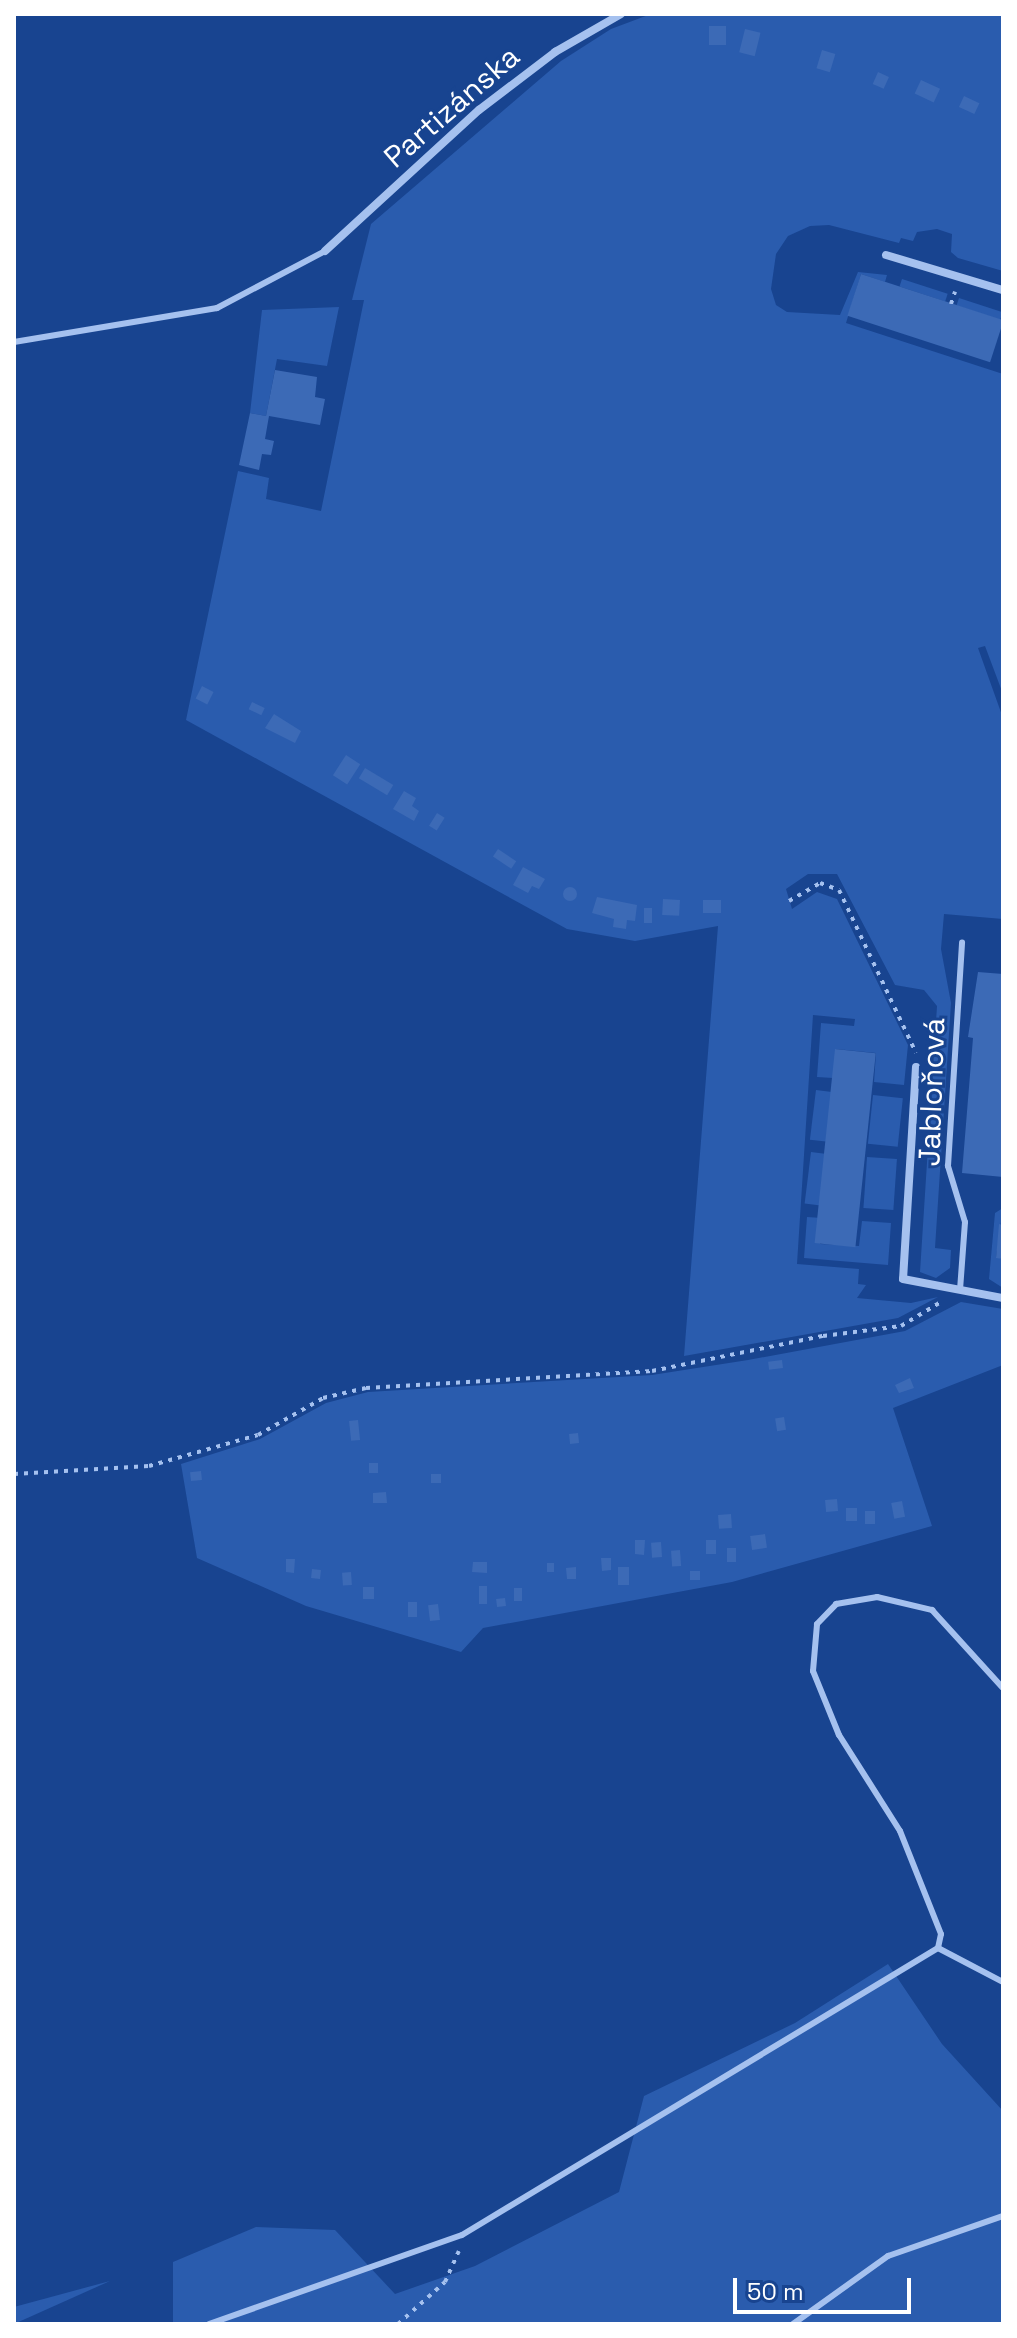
<!DOCTYPE html>
<meta charset="utf-8">
<style>
body{margin:0}
#map{position:relative;width:1017px;height:2338px;overflow:hidden;background:#184490;font-family:"Space Grotesk",sans-serif}
div>[style]{position:absolute}
.green>*{inset:0;background:#2a5cae;transform-origin:0 0}
.building>*{inset:0;background:#3c6ab6;transform-origin:0 0}
.round{border-radius:50%}
.path>*{height:4px;margin-top:-2px;transform-origin:0;background:repeating-linear-gradient(90deg,#a5c1ef 0 4px,transparent 0 10px)}
.service>*{height:6px;margin:-3px;padding:0 3px;transform-origin:3px;border-radius:3px;background:#a5c1ef}
.minor>*{height:8px;margin:-4px;padding:0 4px;transform-origin:4px;border-radius:4px;background:#a5c1ef}
span{translate:-50% -50%;white-space:nowrap;text-align:center;line-height:1.15;-webkit-text-stroke:6px #184490;paint-order:stroke}
.street-label{font-size:30px;color:#fff}
.frame{position:absolute;inset:0;border:16px solid #fff;pointer-events:none}
.scale{position:absolute;left:733px;top:2278px;width:178px;height:36px;box-sizing:border-box;border:4px solid #fff;border-top:0;padding-left:10px;font-size:24px;line-height:28px;white-space:nowrap;color:#fff;-webkit-text-stroke:6px #184490;paint-order:stroke}
</style>
<div id="map">
<div class="green">
<div style="clip-path:polygon(651px 14px,1003px 14px,1003px 271px,958px 258px,951px 252px,952px 234px,937px 229px,917px 232px,913px 241px,901px 238px,899px 243px,829px 225px,810px 226px,788px 236px,776px 254px,771px 289px,776px 305px,787px 312px,840px 315px,858px 272px,887px 275px,885px 282px,861px 274px,846px 323px,1003px 374px,1003px 694px,985px 646px,978px 648px,1003px 718px,1003px 919px,944px 914px,941px 949px,951px 1003px,935px 1248px,951px 1250px,950px 1268px,936px 1278px,920px 1272px,937px 1006px,924px 990px,895px 985px,837px 874px,808px 874px,786px 889px,792px 909px,817px 892px,837px 899px,908px 1045px,904px 1085px,874px 1082px,876px 1053px,836px 1049px,833px 1078px,817px 1077px,821px 1023px,854px 1026px,855px 1019px,813px 1015px,797px 1264px,859px 1269px,858px 1284px,866px 1285px,857px 1298px,911px 1303px,938px 1297px,898px 1318px,684px 1356px,718px 926px,635px 941px,567px 929px,186px 720px,238px 471px,269px 478px,266px 499px,321px 511px,364px 300px,352px 300px,371px 224px,561px 61px,611px 29px)"></div>
<div style="left:902px;top:279px;width:48px;height:8px;rotate:18deg"></div>
<div style="left:959px;top:298px;width:46px;height:8px;rotate:18deg"></div>
<div style="clip-path:polygon(339px 307px,327px 366px,277px 359px,266px 416px,250px 413px,262px 310px)"></div>
<div style="left:816px;top:1090px;width:16px;height:50px;rotate:7deg"></div>
<div style="left:873px;top:1095px;width:30px;height:49px;rotate:6deg"></div>
<div style="left:811px;top:1152px;width:16px;height:52px;rotate:7deg"></div>
<div style="left:867px;top:1157px;width:30px;height:51px;rotate:4deg"></div>
<div style="clip-path:polygon(1003px 1208px,996px 1257px,1003px 1259px,1003px 1288px,989px 1279px,995px 1213px)"></div>
<div style="clip-path:polygon(807px 1217px,822px 1218px,820px 1244px,859px 1246px,862px 1221px,891px 1223px,888px 1265px,804px 1258px)"></div>
<div style="clip-path:polygon(961px 1302px,1003px 1309px,1003px 1365px,893px 1408px,932px 1526px,732px 1582px,483px 1628px,461px 1652px,306px 1606px,197px 1558px,181px 1464px,260px 1439px,326px 1403px,368px 1392px,652px 1375px,748px 1360px,905px 1331px)"></div>
<div style="clip-path:polygon(888px 1964px,942px 2044px,1003px 2111px,1003px 2324px,173px 2324px,173px 2262px,256px 2227px,335px 2230px,395px 2294px,475px 2266px,619px 2192px,644px 2096px,795px 2023px)"></div>
<div style="clip-path:polygon(110px 2281px,14px 2324px,14px 2307px)"></div>
</div>
<div class="building">
<div style="left:709px;top:26px;width:17px;height:19px"></div>
<div style="left:745px;top:29px;width:16px;height:24px;rotate:14deg"></div>
<div style="left:822px;top:50px;width:14px;height:19px;rotate:17deg"></div>
<div style="left:878px;top:72px;width:12px;height:13px;rotate:24deg"></div>
<div style="left:921px;top:80px;width:21px;height:15px;rotate:25deg"></div>
<div style="left:964px;top:96px;width:17px;height:12px;rotate:25deg"></div>
<div style="left:861px;top:274px;width:150px;height:44px;rotate:18deg"></div>
<div style="clip-path:polygon(275px 370px,317px 377px,315px 397px,325px 399px,320px 425px,269px 416px,265px 439px,274px 441px,271px 455px,262px 454px,259px 470px,239px 465px,250px 413px,266px 416px)"></div>
<div style="left:202px;top:686px;width:13px;height:14px;rotate:27deg"></div>
<div style="left:252px;top:702px;width:14px;height:8px;rotate:25deg"></div>
<div style="clip-path:polygon(274px 714px,301px 731px,295px 743px,265px 728px)"></div>
<div style="left:346px;top:755px;width:17px;height:24px;rotate:33deg"></div>
<div style="left:365px;top:768px;width:33px;height:12px;rotate:31deg"></div>
<div style="clip-path:polygon(404px 791px,416px 798px,412px 806px,419px 811px,414px 821px,393px 809px)"></div>
<div style="left:437px;top:813px;width:9px;height:15px;rotate:32deg"></div>
<div style="left:498px;top:849px;width:22px;height:9px;rotate:34deg"></div>
<div style="clip-path:polygon(523px 867px,545px 879px,539px 889px,532px 886px,528px 893px,513px 885px)"></div>
<div class="round" style="left:563px;top:887px;width:14px;height:14px"></div>
<div style="clip-path:polygon(597px 897px,637px 905px,635px 921px,627px 920px,626px 929px,613px 927px,614px 919px,592px 913px)"></div>
<div style="left:663px;top:899px;width:17px;height:16px;rotate:3deg"></div>
<div style="left:703px;top:900px;width:18px;height:13px"></div>
<div style="left:644px;top:908px;width:8px;height:15px"></div>
<div style="clip-path:polygon(978px 972px,1003px 974px,1003px 1177px,962px 1173px,973px 1038px,968px 1037px)"></div>
<div style="left:835px;top:1049px;width:41px;height:195px;rotate:6deg"></div>
<div style="clip-path:polygon(999px 1224px,1003px 1225px,1003px 1259px,996px 1258px)"></div>
<div style="left:782px;top:1360px;width:8px;height:14px;rotate:83deg"></div>
<div style="clip-path:polygon(910px 1378px,914px 1388px,899px 1393px,895px 1385px)"></div>
<div style="left:784px;top:1417px;width:13px;height:9px;rotate:81deg"></div>
<div style="left:358px;top:1420px;width:20px;height:9px;rotate:84deg"></div>
<div style="left:578px;top:1433px;width:10px;height:9px;rotate:84deg"></div>
<div style="left:369px;top:1463px;width:9px;height:10px"></div>
<div style="left:201px;top:1471px;width:9px;height:11px;rotate:84deg"></div>
<div style="left:431px;top:1474px;width:10px;height:9px"></div>
<div style="clip-path:polygon(386px 1492px,387px 1503px,373px 1503px,373px 1493px)"></div>
<div style="left:837px;top:1499px;width:12px;height:12px;rotate:85deg"></div>
<div style="left:902px;top:1501px;width:16px;height:11px;rotate:79deg"></div>
<div style="left:846px;top:1508px;width:11px;height:13px"></div>
<div style="left:865px;top:1511px;width:10px;height:13px"></div>
<div style="left:731px;top:1514px;width:14px;height:13px;rotate:86deg"></div>
<div style="left:765px;top:1534px;width:14px;height:15px;rotate:82deg"></div>
<div style="clip-path:polygon(635px 1540px,645px 1540px,644px 1555px,635px 1554px)"></div>
<div style="left:706px;top:1540px;width:10px;height:14px"></div>
<div style="left:661px;top:1542px;width:15px;height:10px;rotate:86deg"></div>
<div style="left:736px;top:1548px;width:14px;height:9px;rotate:90deg"></div>
<div style="left:680px;top:1550px;width:16px;height:9px;rotate:86deg"></div>
<div style="clip-path:polygon(601px 1558px,611px 1558px,611px 1570px,602px 1571px)"></div>
<div style="clip-path:polygon(286px 1559px,295px 1559px,294px 1573px,286px 1572px)"></div>
<div style="clip-path:polygon(473px 1562px,487px 1562px,487px 1573px,472px 1572px)"></div>
<div style="left:547px;top:1563px;width:7px;height:9px"></div>
<div style="clip-path:polygon(576px 1567px,576px 1579px,567px 1579px,566px 1568px)"></div>
<div style="left:629px;top:1567px;width:18px;height:11px;rotate:90deg"></div>
<div style="left:312px;top:1569px;width:9px;height:9px;rotate:6deg"></div>
<div style="left:690px;top:1571px;width:10px;height:9px"></div>
<div style="left:351px;top:1572px;width:13px;height:9px;rotate:86deg"></div>
<div style="left:479px;top:1586px;width:8px;height:18px"></div>
<div style="left:363px;top:1587px;width:11px;height:12px"></div>
<div style="left:514px;top:1588px;width:8px;height:13px"></div>
<div style="left:505px;top:1598px;width:8px;height:9px;rotate:83deg"></div>
<div style="left:408px;top:1602px;width:9px;height:15px"></div>
<div style="left:438px;top:1604px;width:16px;height:10px;rotate:83deg"></div>
</div>
<div class="path">
<div style="left:951px;top:304px;width:13px;rotate:-72deg"></div>
<div style="left:789px;top:901px;width:36px;rotate:-30deg"></div>
<div style="left:820px;top:883px;width:20px;rotate:20deg"></div>
<div style="left:839px;top:890px;width:180px;rotate:64.7deg"></div>
<div style="left:14px;top:1474px;width:135px;rotate:-3.4deg"></div>
<div style="left:149px;top:1466px;width:113px;rotate:-15.9deg"></div>
<div style="left:258px;top:1435px;width:75px;rotate:-29.6deg"></div>
<div style="left:323px;top:1398px;width:44px;rotate:-13.1deg"></div>
<div style="left:366px;top:1388px;width:287px;rotate:-3.4deg"></div>
<div style="left:652px;top:1371px;width:175px;rotate:-11.6deg"></div>
<div style="left:823px;top:1336px;width:79px;rotate:-7.3deg"></div>
<div style="left:901px;top:1326px;width:47px;rotate:-31deg"></div>
<div style="left:398px;top:2324px;width:63px;rotate:-41.8deg"></div>
<div style="left:445px;top:2282px;width:34px;rotate:-66deg"></div>
</div>
<div class="service">
<div style="left:14px;top:342px;width:206px;rotate:-9.5deg"></div>
<div style="left:217px;top:308px;width:122px;rotate:-27.8deg"></div>
<div style="left:960px;top:1290px;width:68px;rotate:-85.8deg"></div>
<div style="left:965px;top:1222px;width:59px;rotate:-106.9deg"></div>
<div style="left:948px;top:1166px;width:224px;rotate:-86.4deg"></div>
<div style="left:938px;top:1948px;width:73px;rotate:27.6deg"></div>
<div style="left:209px;top:2324px;width:268px;rotate:-19.4deg"></div>
<div style="left:462px;top:2235px;width:556px;rotate:-31.09deg"></div>
<div style="left:938px;top:1948px;width:14px;rotate:-78deg"></div>
<div style="left:941px;top:1934px;width:111px;rotate:-111.7deg"></div>
<div style="left:900px;top:1831px;width:114px;rotate:-122.4deg"></div>
<div style="left:839px;top:1735px;width:69px;rotate:-112.1deg"></div>
<div style="left:813px;top:1671px;width:47px;rotate:-85.1deg"></div>
<div style="left:817px;top:1624px;width:28px;rotate:-46deg"></div>
<div style="left:836px;top:1604px;width:42px;rotate:-9.7deg"></div>
<div style="left:877px;top:1597px;width:57px;rotate:13.3deg"></div>
<div style="left:932px;top:1610px;width:105px;rotate:47.7deg"></div>
<div style="left:793px;top:2324px;width:117px;rotate:-35.6deg"></div>
<div style="left:888px;top:2256px;width:122px;rotate:-19.2deg"></div>
</div>
<div class="minor">
<div style="left:325px;top:251px;width:209px;rotate:-42.5deg"></div>
<div style="left:479px;top:110px;width:96px;rotate:-37.3deg"></div>
<div style="left:555px;top:52px;width:76px;rotate:-29.9deg"></div>
<div style="left:886px;top:255px;width:122px;rotate:16.7deg"></div>
<div style="left:916px;top:1067px;width:212px;rotate:93.5deg"></div>
<div style="left:903px;top:1279px;width:102px;rotate:10.8deg"></div>
</div>
<div class="street-label">
<span style="left:452px;top:107px;rotate:-41deg">Partizánska</span>
<span style="left:932px;top:1092px;rotate:-88deg">Jabloňová</span>
</div>
<div class="frame"></div>
<div class="scale">50 m</div>
</div>
